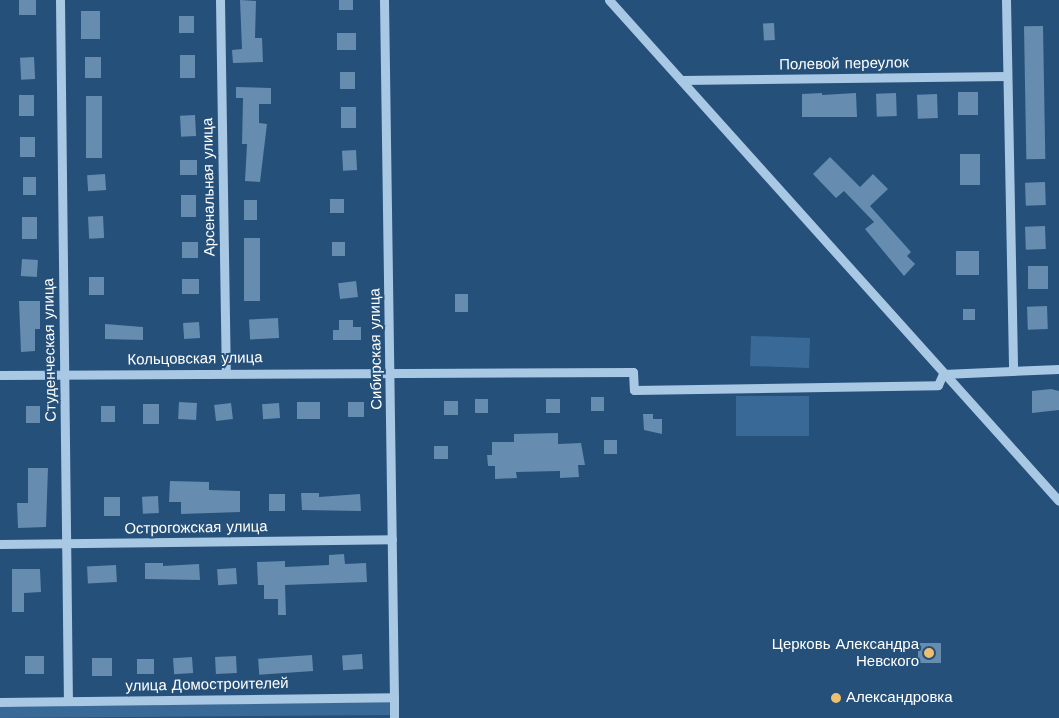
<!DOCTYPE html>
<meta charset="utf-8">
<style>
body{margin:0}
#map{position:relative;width:1059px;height:718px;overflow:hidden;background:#25507a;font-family:"Work Sans",sans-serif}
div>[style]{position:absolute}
.green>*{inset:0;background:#396a97;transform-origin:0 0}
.building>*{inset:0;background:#668caf;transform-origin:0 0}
.minor>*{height:9px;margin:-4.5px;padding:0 4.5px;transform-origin:4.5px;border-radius:4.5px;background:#a9c8e4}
.dots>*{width:14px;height:14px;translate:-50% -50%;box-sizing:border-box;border:2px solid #25507a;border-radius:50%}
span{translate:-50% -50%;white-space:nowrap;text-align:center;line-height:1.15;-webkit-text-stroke:4px #25507a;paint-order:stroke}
.street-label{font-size:15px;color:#fff}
.poi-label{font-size:15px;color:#fff}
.right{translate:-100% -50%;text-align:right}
.left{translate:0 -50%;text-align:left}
</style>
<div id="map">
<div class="green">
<div style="left:810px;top:338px;width:30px;height:59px;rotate:92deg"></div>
<div style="left:736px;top:396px;width:73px;height:40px"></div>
<div style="clip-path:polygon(390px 702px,390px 715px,0 718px,0 707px)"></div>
</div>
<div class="building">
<div style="left:19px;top:0;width:17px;height:15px"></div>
<div style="clip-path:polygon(240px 0,256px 1px,255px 38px,262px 38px,263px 62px,233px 63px,232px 50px,242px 49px)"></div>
<div style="left:339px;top:0;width:14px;height:10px"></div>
<div style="left:81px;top:11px;width:19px;height:28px"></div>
<div style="left:179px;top:16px;width:15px;height:17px"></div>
<div style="left:774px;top:23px;width:17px;height:11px;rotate:87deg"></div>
<div style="left:1043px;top:26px;width:133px;height:19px;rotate:89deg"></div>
<div style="left:356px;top:33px;width:17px;height:19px;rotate:90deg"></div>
<div style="left:180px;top:55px;width:15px;height:23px"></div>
<div style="left:34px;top:57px;width:22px;height:14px;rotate:87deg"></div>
<div style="left:85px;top:57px;width:16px;height:21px"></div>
<div style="left:340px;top:72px;width:15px;height:17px"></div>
<div style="clip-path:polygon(236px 87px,271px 88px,271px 104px,259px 104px,259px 123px,267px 124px,260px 182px,245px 181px,247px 144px,242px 144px,243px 98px,236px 98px)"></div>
<div style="left:978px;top:92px;width:23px;height:20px;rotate:90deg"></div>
<div style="clip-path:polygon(822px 93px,822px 95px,856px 93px,857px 117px,802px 117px,802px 94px)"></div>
<div style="left:896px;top:93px;width:23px;height:20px;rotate:88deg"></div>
<div style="left:937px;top:94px;width:24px;height:20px;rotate:88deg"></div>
<div style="left:19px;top:95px;width:15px;height:21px"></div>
<div style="left:86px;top:96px;width:16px;height:62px"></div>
<div style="left:341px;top:107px;width:15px;height:21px"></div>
<div style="left:195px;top:115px;width:21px;height:15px;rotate:87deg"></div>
<div style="left:35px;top:137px;width:20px;height:15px;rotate:90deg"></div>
<div style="left:356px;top:150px;width:20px;height:14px;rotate:87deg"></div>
<div style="left:960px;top:154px;width:20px;height:31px"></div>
<div style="clip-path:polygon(830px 157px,860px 187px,873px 174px,888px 189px,870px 206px,911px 252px,907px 256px,915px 264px,904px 276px,865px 229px,874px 222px,844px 191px,836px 198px,813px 174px)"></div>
<div style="left:180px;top:160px;width:17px;height:15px"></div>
<div style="left:105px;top:174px;width:16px;height:18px;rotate:86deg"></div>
<div style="left:23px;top:177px;width:13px;height:18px"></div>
<div style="left:1045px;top:182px;width:23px;height:20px;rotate:88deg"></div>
<div style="left:181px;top:195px;width:15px;height:22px"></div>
<div style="left:344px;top:199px;width:14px;height:14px;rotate:90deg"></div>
<div style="left:244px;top:200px;width:13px;height:20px"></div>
<div style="left:103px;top:216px;width:22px;height:15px;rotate:87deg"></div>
<div style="left:22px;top:217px;width:15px;height:22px"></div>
<div style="left:1045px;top:226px;width:23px;height:20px;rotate:88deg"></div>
<div style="left:244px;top:238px;width:16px;height:63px"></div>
<div style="left:182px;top:242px;width:16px;height:16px"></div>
<div style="left:345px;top:242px;width:14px;height:13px;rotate:90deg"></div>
<div style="left:956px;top:251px;width:23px;height:24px"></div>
<div style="left:22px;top:259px;width:16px;height:17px;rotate:4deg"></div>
<div style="left:1048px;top:266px;width:23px;height:20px;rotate:90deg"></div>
<div style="left:104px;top:277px;width:18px;height:15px;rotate:90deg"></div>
<div style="left:199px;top:279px;width:15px;height:17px;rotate:90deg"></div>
<div style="left:356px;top:281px;width:16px;height:18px;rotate:83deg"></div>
<div style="left:455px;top:294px;width:13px;height:18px"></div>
<div style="clip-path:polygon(19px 301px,40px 301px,40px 329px,35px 329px,35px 351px,21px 352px)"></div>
<div style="left:1047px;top:306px;width:23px;height:20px;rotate:88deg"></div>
<div style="left:963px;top:309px;width:12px;height:11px"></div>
<div style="left:278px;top:318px;width:20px;height:29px;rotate:87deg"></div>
<div style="clip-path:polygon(339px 320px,353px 320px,353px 327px,361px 327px,361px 340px,333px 340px,333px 330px,339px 330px)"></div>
<div style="left:199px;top:322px;width:16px;height:16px;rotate:86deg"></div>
<div style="clip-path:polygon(105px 324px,143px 327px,143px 340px,105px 339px)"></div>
<div style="clip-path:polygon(1051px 389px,1059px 391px,1059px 410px,1032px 413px,1032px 391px)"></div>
<div style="left:591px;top:397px;width:13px;height:14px"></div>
<div style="left:475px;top:399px;width:13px;height:14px"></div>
<div style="left:560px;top:399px;width:14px;height:14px;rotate:90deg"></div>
<div style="left:444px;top:401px;width:14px;height:14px"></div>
<div style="left:179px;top:402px;width:18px;height:17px;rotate:3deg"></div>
<div style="left:297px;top:402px;width:23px;height:17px"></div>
<div style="left:348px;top:402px;width:16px;height:15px"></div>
<div style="left:231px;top:403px;width:16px;height:17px;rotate:83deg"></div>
<div style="left:279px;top:403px;width:15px;height:17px;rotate:86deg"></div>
<div style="left:143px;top:404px;width:16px;height:20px"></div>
<div style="left:26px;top:406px;width:14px;height:17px"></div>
<div style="left:101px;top:406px;width:14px;height:16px"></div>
<div style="clip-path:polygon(643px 414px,653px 414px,653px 419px,662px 419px,662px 434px,644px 430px)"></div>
<div style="clip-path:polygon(558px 433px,558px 444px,581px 443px,585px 465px,578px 465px,579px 477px,560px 478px,560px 471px,516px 472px,517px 478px,495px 479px,495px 466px,488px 466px,487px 455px,492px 455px,492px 442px,514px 442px,514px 434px)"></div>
<div style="left:617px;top:440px;width:14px;height:13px;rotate:90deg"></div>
<div style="left:434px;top:446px;width:14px;height:13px"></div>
<div style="clip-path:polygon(28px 468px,48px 468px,46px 527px,18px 528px,17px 503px,28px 503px)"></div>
<div style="clip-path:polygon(170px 481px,209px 482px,209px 490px,240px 491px,240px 512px,181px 514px,181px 502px,169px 502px)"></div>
<div style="clip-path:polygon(301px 493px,319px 493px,319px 497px,360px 494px,361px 511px,302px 510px)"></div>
<div style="left:269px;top:494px;width:16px;height:17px"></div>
<div style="left:158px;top:496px;width:17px;height:16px;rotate:87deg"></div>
<div style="left:104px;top:497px;width:16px;height:19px"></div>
<div style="clip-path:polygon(344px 554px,345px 564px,366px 563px,367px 582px,285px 585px,286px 615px,278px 615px,278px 599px,264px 599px,264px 585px,258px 585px,257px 562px,285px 561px,285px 567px,329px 565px,329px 555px)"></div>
<div style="clip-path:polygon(145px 563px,163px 563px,163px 566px,199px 564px,200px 580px,145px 579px)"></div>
<div style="left:116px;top:565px;width:17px;height:29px;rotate:87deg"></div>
<div style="left:236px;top:568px;width:16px;height:19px;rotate:86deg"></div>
<div style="clip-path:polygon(12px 569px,40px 569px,41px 592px,24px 593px,24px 612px,12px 612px)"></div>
<div style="left:941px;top:643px;width:20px;height:23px;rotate:90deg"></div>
<div style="left:362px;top:654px;width:15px;height:20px;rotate:86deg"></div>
<div style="left:312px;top:655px;width:16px;height:54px;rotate:86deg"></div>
<div style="left:44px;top:656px;width:18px;height:19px;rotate:90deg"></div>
<div style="left:236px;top:656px;width:17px;height:21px;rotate:87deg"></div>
<div style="left:192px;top:657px;width:16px;height:19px;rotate:86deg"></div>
<div style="left:92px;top:658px;width:20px;height:18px"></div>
<div style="left:137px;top:659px;width:17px;height:15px"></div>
</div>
<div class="minor">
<div style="left:60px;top:0;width:700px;rotate:89.35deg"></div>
<div style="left:220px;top:0;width:373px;rotate:89.1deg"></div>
<div style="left:384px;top:0;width:697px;rotate:89.18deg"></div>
<div style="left:609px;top:0;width:673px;rotate:48.07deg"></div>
<div style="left:1006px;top:0;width:370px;rotate:88.9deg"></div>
<div style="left:681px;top:80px;width:326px;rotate:-0.7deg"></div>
<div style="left:0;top:375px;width:633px;rotate:-0.27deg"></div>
<div style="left:633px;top:372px;width:18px;rotate:87deg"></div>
<div style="left:634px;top:390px;width:304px;rotate:-0.9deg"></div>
<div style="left:938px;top:385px;width:12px;rotate:-66deg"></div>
<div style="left:943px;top:374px;width:116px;rotate:-2.5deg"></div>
<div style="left:0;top:544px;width:392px;rotate:-0.7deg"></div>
<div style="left:0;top:702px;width:394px;rotate:-0.7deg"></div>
<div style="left:394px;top:697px;width:21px;rotate:90deg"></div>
</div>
<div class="dots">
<div style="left:929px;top:653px;background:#edbf6e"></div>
<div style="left:836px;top:698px;background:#edbf6e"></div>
</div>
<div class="street-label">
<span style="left:844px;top:64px;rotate:-1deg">Полевой переулок</span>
<span style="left:209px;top:187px;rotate:-91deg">Арсенальная улица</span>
<span style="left:376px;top:349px;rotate:-91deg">Сибирская улица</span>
<span style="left:50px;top:350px;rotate:-91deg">Студенческая улица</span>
<span style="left:195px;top:359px;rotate:-1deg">Кольцовская улица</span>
<span style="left:196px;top:528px;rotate:-1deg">Острогожская улица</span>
<span style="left:207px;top:685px;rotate:-1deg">улица Домостроителей</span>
</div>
<div class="poi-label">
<span class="right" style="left:919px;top:653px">Церковь Александра<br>Невского</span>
<span class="left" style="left:846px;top:698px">Александровка</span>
</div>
</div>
